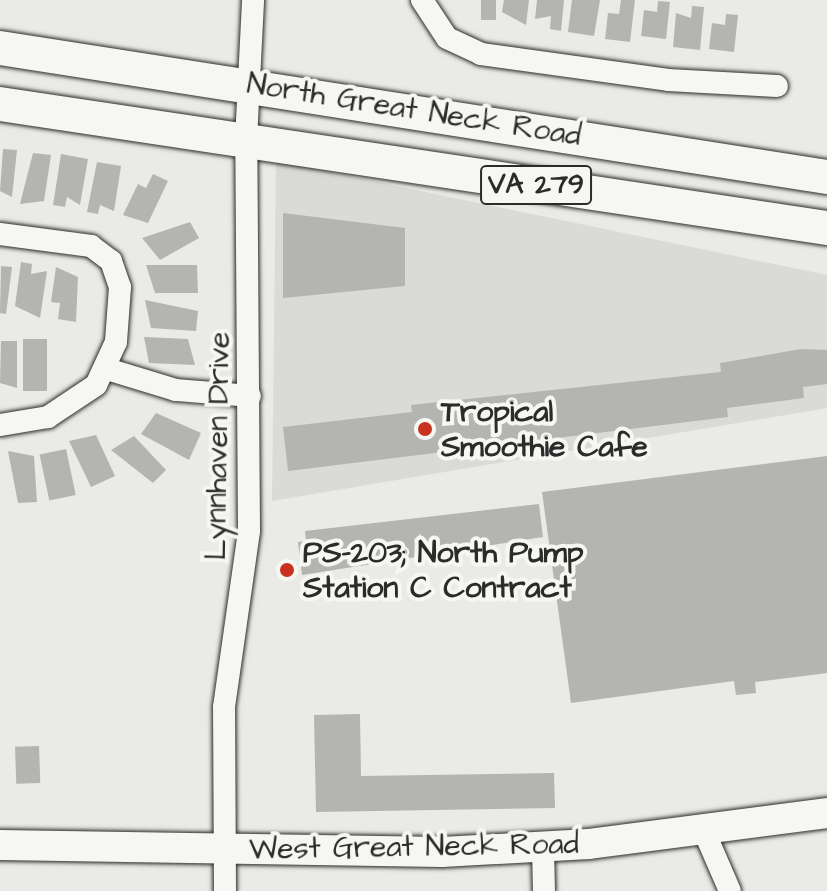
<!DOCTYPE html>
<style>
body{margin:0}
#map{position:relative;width:827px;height:891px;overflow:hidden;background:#eaeae6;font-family:"Architects Daughter",sans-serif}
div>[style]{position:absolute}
.built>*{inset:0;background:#dadad6}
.building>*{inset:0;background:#b4b4b1;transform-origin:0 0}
.roads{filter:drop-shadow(0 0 2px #2b2b2b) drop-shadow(0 0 2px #2b2b2b)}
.street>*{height:22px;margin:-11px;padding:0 11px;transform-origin:11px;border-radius:11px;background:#f6f6f2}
.secondary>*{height:30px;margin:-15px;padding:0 15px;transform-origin:15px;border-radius:15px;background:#f6f6f2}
.primary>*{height:34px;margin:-17px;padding:0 17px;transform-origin:17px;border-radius:17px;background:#f6f6f2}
.dots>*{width:22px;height:22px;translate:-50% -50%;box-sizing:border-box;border:4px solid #f6f6f2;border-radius:50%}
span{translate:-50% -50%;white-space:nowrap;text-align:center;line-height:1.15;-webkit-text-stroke:8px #f6f6f2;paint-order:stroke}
.shield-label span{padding:2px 6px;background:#f6f6f2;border:2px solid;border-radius:6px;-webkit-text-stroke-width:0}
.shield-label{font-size:28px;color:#2b2b2b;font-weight:700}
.street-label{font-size:30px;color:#2b2b2b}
.poi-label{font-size:30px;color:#2b2b2b;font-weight:700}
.left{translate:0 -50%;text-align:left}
</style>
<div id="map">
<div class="built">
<div style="clip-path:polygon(276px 161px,827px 275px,827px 408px,272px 501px)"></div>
</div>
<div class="building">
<div style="left:481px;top:0;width:15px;height:20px"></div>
<div style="clip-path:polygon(504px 0,529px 0,526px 25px,502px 12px)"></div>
<div style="clip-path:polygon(537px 0,564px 0,561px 31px,550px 29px,551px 16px,535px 19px)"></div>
<div style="clip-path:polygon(572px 0,600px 0,594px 36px,568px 32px)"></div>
<div style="clip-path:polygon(621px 0,635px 0,630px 42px,605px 39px,608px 13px,619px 14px)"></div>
<div style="clip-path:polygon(658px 1px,670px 2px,666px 39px,641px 36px,644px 10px,657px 12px)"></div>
<div style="clip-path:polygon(692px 6px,704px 7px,700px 50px,673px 47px,676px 13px,691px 18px)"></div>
<div style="clip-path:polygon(726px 14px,738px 15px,734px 52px,709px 49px,712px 23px,725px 25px)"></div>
<div style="clip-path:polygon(3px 149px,17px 150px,12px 197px,0 191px)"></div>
<div style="clip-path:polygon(33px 153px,51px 155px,44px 201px,20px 204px)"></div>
<div style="clip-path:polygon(61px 154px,88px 159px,80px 205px,67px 197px,65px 207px,53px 205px)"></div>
<div style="clip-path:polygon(97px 162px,121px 166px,114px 211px,100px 205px,98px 214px,87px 212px)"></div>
<div style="clip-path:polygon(153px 174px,168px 181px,148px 223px,123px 215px,138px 184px,146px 188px)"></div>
<div style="clip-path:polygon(283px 213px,405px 228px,405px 286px,283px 298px)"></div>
<div style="clip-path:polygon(190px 222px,199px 238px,160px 260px,142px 238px)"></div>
<div style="clip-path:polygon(21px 262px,32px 264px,31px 274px,47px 271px,40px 318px,15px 306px)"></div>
<div style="clip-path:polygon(146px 265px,197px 265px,198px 293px,155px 293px)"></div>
<div style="clip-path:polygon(1px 266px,12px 267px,6px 314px,0 313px)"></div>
<div style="clip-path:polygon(56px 267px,78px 277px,76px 322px,58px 319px,60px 303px,51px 302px)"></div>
<div style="clip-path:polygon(145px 300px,198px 311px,196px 331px,151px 328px)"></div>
<div style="clip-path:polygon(144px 337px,188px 339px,195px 365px,149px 363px)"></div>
<div style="left:23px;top:339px;width:24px;height:52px"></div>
<div style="clip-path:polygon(1px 341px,17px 341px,17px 388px,0 383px)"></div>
<div style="clip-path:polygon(801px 349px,827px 350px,827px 384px,803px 387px,804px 398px,727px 408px,728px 417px,288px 471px,283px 427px,412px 412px,411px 405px,721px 372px,720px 363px)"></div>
<div style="clip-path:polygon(156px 413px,201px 433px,189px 460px,141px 434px)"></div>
<div style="clip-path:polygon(96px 435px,115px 476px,91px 487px,69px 441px)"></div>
<div style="clip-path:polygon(134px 436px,166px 470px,153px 483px,111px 450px)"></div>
<div style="left:66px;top:449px;width:47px;height:27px;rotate:78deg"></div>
<div style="clip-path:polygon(8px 451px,34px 456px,37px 502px,18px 503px)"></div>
<div style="clip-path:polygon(827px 456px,827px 673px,755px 682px,756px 693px,736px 695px,734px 681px,571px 703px,542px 492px)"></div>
<div style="clip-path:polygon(539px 504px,543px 537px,302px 575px,298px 542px,306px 541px,305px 531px)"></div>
<div style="left:293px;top:563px;width:12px;height:14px;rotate:85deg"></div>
<div style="clip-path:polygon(360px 714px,361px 776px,554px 773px,555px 808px,316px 812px,314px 715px)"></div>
<div style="left:39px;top:746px;width:37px;height:24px;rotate:88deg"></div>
</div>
<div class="roads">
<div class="street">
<div style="left:422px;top:0;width:45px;rotate:56.7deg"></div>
<div style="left:447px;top:38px;width:38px;rotate:25deg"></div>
<div style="left:481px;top:54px;width:189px;rotate:7.9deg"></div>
<div style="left:668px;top:80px;width:109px;rotate:3.2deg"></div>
<div style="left:0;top:234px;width:92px;rotate:7.5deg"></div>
<div style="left:91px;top:246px;width:25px;rotate:37deg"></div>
<div style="left:111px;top:261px;width:28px;rotate:71deg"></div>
<div style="left:120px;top:287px;width:55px;rotate:94.2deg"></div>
<div style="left:116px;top:342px;width:47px;rotate:114.9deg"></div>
<div style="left:96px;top:385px;width:58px;rotate:146.3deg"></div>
<div style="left:48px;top:417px;width:49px;rotate:170.5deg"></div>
<div style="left:107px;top:369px;width:72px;rotate:16.9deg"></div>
<div style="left:176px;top:390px;width:74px;rotate:4.6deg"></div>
<div style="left:704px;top:831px;width:65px;rotate:66.6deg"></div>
<div style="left:543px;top:848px;width:43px;rotate:88.7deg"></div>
<div style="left:225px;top:891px;width:184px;rotate:-90.3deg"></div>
<div style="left:224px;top:707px;width:178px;rotate:-81.9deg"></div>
<div style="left:249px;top:531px;width:391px;rotate:-90.4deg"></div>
<div style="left:246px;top:140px;width:140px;rotate:-87.1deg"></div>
</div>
<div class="secondary">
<div style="left:0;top:845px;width:442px;rotate:0.9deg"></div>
<div style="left:442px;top:852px;width:147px;rotate:-3.1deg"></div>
<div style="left:589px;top:844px;width:240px;rotate:-7.4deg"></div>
</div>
<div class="primary">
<div style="left:0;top:48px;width:837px;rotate:8.87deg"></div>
<div style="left:0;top:104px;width:836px;rotate:8.53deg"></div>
</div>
</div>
<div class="dots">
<div style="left:425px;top:429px;background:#c8321e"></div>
<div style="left:287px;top:570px;background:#c8321e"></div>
</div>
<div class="shield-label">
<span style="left:536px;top:185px">VA 279</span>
</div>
<div class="street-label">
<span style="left:414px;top:110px;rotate:9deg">North Great Neck Road</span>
<span style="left:218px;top:446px;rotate:-89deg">Lynnhaven Drive</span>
<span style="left:414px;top:847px;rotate:-1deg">West Great Neck Road</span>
</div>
<div class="poi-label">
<span class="left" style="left:441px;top:429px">Tropical<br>Smoothie Cafe</span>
<span class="left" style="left:303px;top:570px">PS-203; North Pump<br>Station C Contract</span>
</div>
</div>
